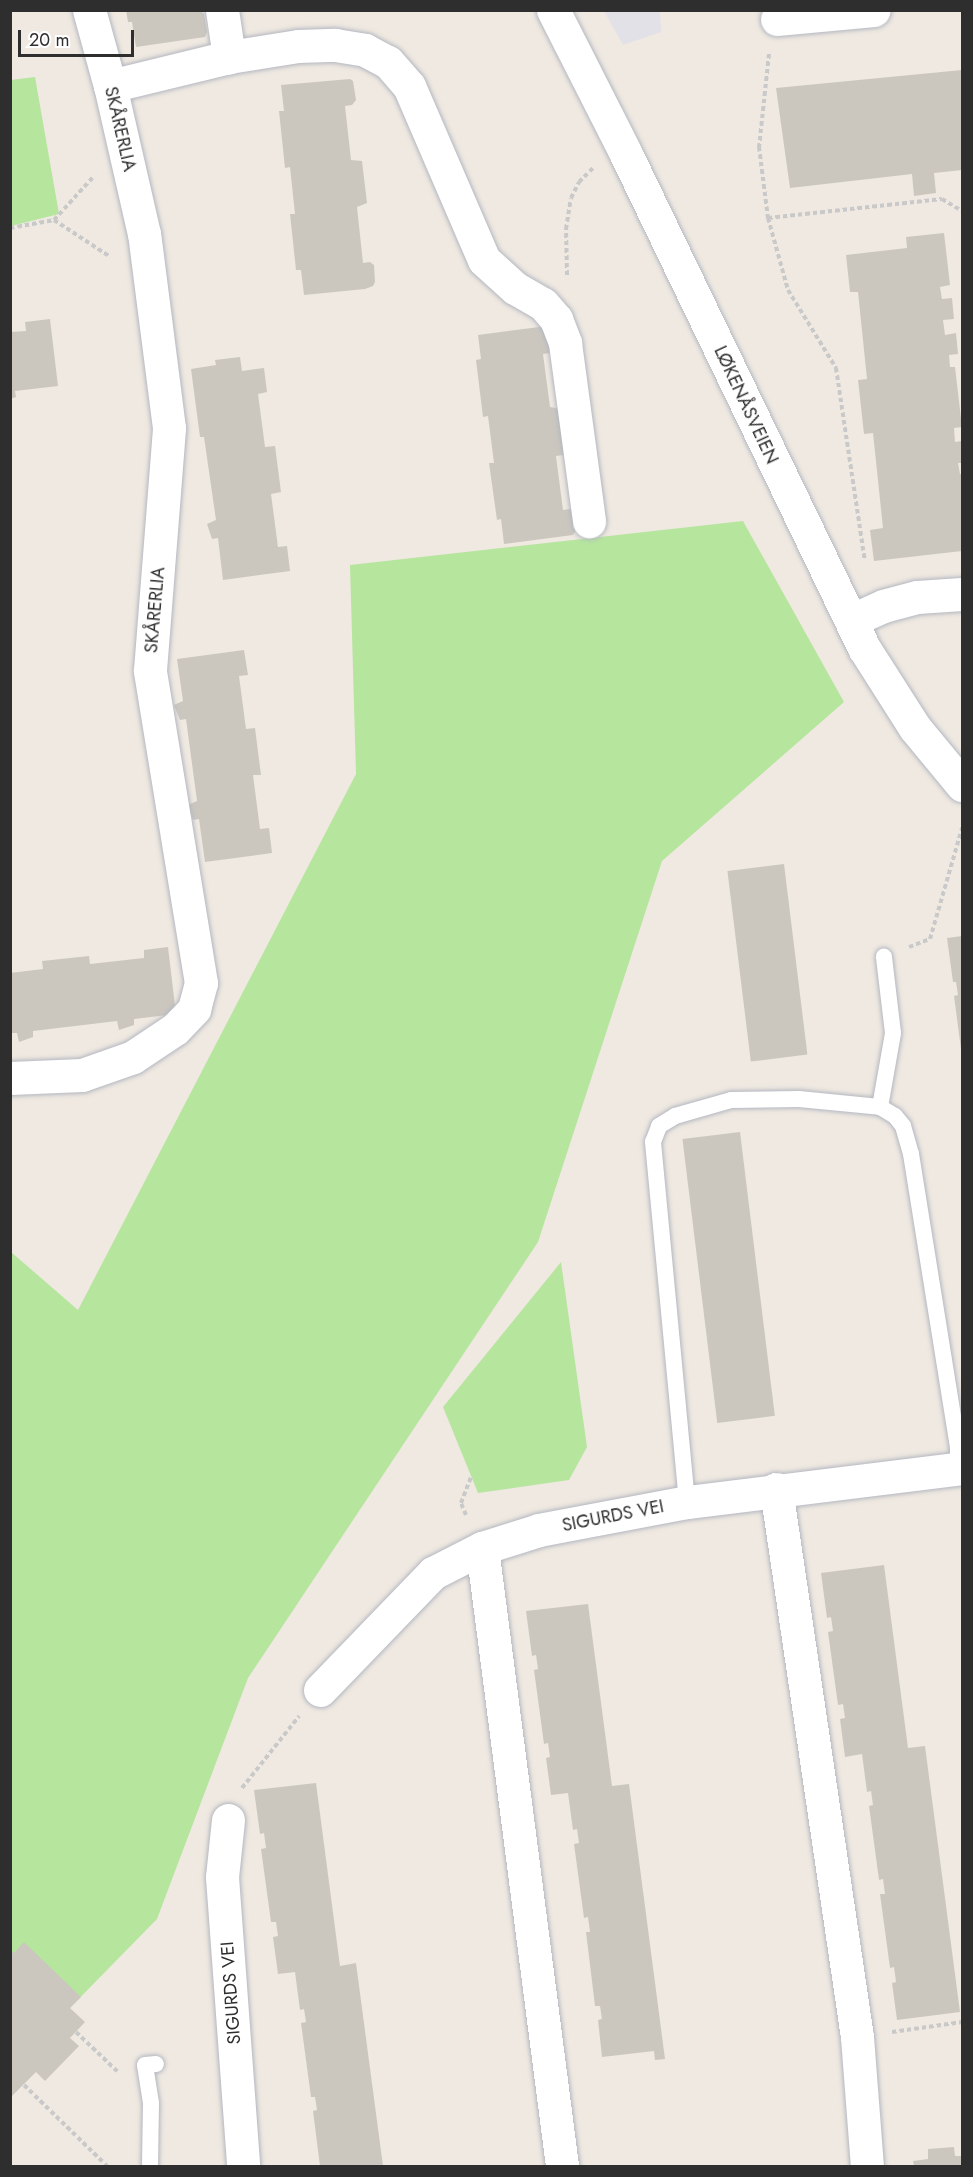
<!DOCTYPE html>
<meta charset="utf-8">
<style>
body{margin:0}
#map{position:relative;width:973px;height:2177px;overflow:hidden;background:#efe9e1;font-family:Jost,sans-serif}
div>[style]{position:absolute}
.industrial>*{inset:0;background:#e3e1e8}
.green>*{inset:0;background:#b6e59e}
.building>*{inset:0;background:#cbc7bf;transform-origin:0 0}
.path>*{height:4px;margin-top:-2px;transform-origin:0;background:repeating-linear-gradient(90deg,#c9c9c9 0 4.5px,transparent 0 7.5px)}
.roads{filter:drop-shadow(0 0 2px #b4b7c1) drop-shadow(0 0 2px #b4b7c1)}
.service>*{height:16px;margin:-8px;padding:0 8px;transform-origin:8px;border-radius:8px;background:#fff}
.minor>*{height:33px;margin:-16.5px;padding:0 16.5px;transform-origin:16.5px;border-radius:16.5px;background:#fff}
.tertiary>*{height:33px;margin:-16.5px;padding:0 16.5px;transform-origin:16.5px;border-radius:16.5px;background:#fff}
span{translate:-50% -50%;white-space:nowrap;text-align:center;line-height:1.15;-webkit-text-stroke:4.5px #fff;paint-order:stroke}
.street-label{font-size:18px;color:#2e2e2e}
.frame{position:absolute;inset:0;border:12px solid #2e2e2e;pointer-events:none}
.scale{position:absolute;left:18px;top:30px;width:116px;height:27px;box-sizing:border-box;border:3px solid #2e2e2e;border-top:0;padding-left:8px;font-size:18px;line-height:21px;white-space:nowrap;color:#2e2e2e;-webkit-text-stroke:4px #fff;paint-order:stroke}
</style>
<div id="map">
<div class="industrial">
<div style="clip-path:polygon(604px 11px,660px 11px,661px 32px,623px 45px)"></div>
</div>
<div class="green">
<div style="clip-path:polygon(35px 77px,59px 214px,11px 226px,11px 80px)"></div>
<div style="clip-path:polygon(743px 521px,844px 702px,662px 861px,538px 1242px,248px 1678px,157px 1919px,11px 2068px,11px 1252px,78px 1310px,356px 774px,350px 565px)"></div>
<div style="clip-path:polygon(561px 1262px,587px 1447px,569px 1480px,478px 1493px,443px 1407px)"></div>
</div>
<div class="building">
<div style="clip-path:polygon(126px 10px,201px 11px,204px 14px,207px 32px,205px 37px,136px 47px,132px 22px,128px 22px)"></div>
<div style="clip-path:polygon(962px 70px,962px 170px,934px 173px,936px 193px,914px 196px,912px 174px,790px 188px,776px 88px)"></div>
<div style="clip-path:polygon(350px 79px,353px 81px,356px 100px,352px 105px,345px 106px,351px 160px,362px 161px,367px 203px,357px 207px,363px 263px,370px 262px,374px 265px,375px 282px,373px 286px,365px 289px,304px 295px,301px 270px,296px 270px,290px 214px,295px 214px,290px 167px,285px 168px,279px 111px,284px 111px,281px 85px)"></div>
<div style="clip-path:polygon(944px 233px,950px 285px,940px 287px,942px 299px,952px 298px,954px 319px,943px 320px,945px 335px,956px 333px,958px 354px,949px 355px,950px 367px,955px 367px,962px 427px,954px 428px,955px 442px,962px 441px,962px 463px,958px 463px,960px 474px,962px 474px,962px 551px,874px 561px,870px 530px,883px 528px,873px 433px,864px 434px,858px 380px,867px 379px,858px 292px,850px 292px,846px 255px,907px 248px,906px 237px)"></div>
<div style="clip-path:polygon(50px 319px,58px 386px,15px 391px,16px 397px,10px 399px,10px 332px,26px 331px,25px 322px)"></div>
<div style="clip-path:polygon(547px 326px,550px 353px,543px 354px,550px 407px,561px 409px,566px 451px,563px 455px,556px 456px,563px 510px,570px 509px,573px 512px,576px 530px,573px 535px,504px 544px,501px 519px,497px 520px,489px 463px,494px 463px,488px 416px,483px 417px,476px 360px,481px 359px,478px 335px)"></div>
<div style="clip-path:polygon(240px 357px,242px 371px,264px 368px,267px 392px,258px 394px,265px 447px,275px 446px,281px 492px,271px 494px,278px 547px,287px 546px,290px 571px,223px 580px,218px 538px,212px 539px,207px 524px,216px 520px,204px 437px,200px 437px,191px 369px,216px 365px,215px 360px)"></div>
<div style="clip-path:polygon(244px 650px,248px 675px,239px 676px,246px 729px,255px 728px,261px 775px,253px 775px,260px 829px,269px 828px,272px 853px,205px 862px,199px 819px,193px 820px,188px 805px,197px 801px,186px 719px,180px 720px,174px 705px,183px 701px,177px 659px)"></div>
<div style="left:784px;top:864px;width:192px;height:57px;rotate:83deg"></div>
<div style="clip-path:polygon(962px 936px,962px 1049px,961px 1049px,954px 996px,958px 995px,956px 982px,953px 982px,947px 938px)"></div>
<div style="clip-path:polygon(168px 947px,176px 1014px,134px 1019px,134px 1025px,119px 1030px,117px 1021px,33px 1031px,33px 1037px,19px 1042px,17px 1033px,10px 1033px,10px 973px,43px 969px,42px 961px,89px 956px,90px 964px,144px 958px,144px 950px)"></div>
<div style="left:740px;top:1132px;width:286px;height:58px;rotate:83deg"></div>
<div style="clip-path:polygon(884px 1565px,908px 1748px,925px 1746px,960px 2012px,897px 2020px,892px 1983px,896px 1982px,894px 1967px,890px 1968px,880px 1894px,885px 1894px,883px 1879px,879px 1880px,869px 1806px,873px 1805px,871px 1791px,867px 1792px,862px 1754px,845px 1757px,840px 1719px,845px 1718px,843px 1704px,838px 1705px,828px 1632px,833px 1631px,831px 1617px,827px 1618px,821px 1573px)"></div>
<div style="clip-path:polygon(588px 1604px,612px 1786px,629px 1784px,665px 2059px,655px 2060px,654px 2051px,602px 2057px,598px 2020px,602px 2019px,600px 2006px,595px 2006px,586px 1932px,590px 1932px,588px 1917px,584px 1918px,574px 1844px,579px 1843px,577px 1829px,573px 1830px,568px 1793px,551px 1795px,546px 1758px,550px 1757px,548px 1743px,544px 1744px,534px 1670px,538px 1669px,536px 1655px,532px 1656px,526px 1611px)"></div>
<div style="clip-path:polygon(316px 1783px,340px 1966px,356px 1963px,383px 2166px,320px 2166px,313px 2111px,317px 2110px,315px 2097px,311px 2097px,301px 2023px,306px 2022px,304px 2009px,300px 2010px,295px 1972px,278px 1974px,273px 1937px,278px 1936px,276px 1922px,271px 1922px,261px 1849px,266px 1848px,264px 1833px,260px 1834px,254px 1790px)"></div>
<div style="clip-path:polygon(24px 1942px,81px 1997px,70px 2008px,85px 2022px,70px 2038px,79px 2046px,45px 2081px,36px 2072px,10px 2098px,10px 1950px,14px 1953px)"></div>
<div style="clip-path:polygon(954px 2147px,955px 2156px,962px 2156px,962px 2166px,914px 2166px,913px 2161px,928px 2159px,928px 2149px)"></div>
</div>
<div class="path">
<div style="left:769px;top:54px;width:94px;rotate:96.1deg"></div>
<div style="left:759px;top:147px;width:72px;rotate:82.8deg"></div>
<div style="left:768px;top:218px;width:75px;rotate:74.5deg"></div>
<div style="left:788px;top:290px;width:92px;rotate:58.4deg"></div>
<div style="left:836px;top:368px;width:195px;rotate:81.5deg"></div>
<div style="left:768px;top:218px;width:175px;rotate:-6.2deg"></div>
<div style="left:942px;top:199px;width:23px;rotate:31deg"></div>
<div style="left:54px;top:220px;width:66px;rotate:33.2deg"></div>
<div style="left:10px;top:228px;width:45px;rotate:-10.3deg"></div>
<div style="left:54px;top:220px;width:59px;rotate:-47.7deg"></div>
<div style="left:567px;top:275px;width:46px;rotate:-91.2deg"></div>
<div style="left:566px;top:229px;width:31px;rotate:-81deg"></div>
<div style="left:571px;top:198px;width:18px;rotate:-63deg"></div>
<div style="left:579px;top:182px;width:20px;rotate:-45deg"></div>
<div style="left:909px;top:947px;width:22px;rotate:-21deg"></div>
<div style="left:930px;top:939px;width:116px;rotate:-73.9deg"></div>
<div style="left:466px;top:1515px;width:13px;rotate:-113deg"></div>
<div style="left:461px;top:1503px;width:28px;rotate:-69deg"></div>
<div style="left:242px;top:1788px;width:92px;rotate:-51.6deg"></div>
<div style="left:76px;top:2032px;width:58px;rotate:43.6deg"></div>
<div style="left:892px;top:2032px;width:71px;rotate:-8.1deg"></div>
<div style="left:24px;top:2085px;width:116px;rotate:44.3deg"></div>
</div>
<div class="roads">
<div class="service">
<div style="left:880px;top:1107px;width:75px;rotate:-80deg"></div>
<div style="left:893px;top:1033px;width:77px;rotate:-96.8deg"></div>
<div style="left:687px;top:1502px;width:362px;rotate:-95.4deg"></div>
<div style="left:653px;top:1142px;width:17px;rotate:-69deg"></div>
<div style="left:659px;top:1126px;width:19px;rotate:-32deg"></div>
<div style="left:675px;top:1116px;width:58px;rotate:-15.9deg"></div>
<div style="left:731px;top:1100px;width:68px;rotate:-0.8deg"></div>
<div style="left:799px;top:1099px;width:81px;rotate:5.6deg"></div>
<div style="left:880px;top:1107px;width:17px;rotate:31deg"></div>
<div style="left:895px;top:1116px;width:13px;rotate:51deg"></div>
<div style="left:903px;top:1126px;width:29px;rotate:74deg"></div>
<div style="left:911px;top:1154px;width:296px;rotate:80.9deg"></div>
<div style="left:958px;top:1446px;width:22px;rotate:90deg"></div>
<div style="left:150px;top:2166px;width:63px;rotate:-89.1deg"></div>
<div style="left:151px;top:2103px;width:38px;rotate:-99deg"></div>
<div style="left:145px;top:2065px;width:11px;rotate:-5deg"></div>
</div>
<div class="minor">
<div style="left:222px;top:10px;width:48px;rotate:81.5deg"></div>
<div style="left:777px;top:19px;width:97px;rotate:-5.3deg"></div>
<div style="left:110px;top:86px;width:122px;rotate:-13.7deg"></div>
<div style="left:229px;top:57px;width:70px;rotate:-9.1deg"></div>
<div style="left:298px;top:46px;width:37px;rotate:-2deg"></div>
<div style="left:335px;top:45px;width:30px;rotate:9deg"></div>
<div style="left:365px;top:50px;width:26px;rotate:28deg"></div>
<div style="left:388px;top:62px;width:32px;rotate:49deg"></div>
<div style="left:409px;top:86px;width:189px;rotate:66.7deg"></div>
<div style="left:484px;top:260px;width:42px;rotate:42.1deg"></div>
<div style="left:515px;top:288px;width:32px;rotate:30deg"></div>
<div style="left:543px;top:304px;width:20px;rotate:49deg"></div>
<div style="left:556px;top:319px;width:26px;rotate:69deg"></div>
<div style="left:565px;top:343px;width:180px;rotate:82.3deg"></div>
<div style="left:852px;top:620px;width:34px;rotate:-24deg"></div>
<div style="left:883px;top:606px;width:35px;rotate:-15deg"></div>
<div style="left:917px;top:597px;width:45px;rotate:-3.8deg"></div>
<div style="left:10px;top:1078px;width:72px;rotate:-2.4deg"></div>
<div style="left:82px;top:1075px;width:54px;rotate:-19.4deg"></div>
<div style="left:133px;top:1057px;width:50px;rotate:-33.7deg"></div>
<div style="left:175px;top:1029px;width:28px;rotate:-46deg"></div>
<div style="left:194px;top:1009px;width:27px;rotate:-75deg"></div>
<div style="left:201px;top:983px;width:317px;rotate:-99.3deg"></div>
<div style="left:150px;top:670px;width:243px;rotate:-85.5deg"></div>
<div style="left:169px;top:428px;width:196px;rotate:-97.3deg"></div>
<div style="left:144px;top:234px;width:152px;rotate:-102.9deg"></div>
<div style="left:110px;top:86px;width:79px;rotate:-105.4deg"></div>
<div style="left:776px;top:1489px;width:554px;rotate:81.59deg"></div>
<div style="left:857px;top:2037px;width:129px;rotate:85.6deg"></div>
<div style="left:482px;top:1548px;width:623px;rotate:82.62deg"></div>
<div style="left:320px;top:1690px;width:163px;rotate:-46deg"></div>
<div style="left:433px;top:1573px;width:55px;rotate:-27deg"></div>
<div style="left:482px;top:1548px;width:60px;rotate:-17.5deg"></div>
<div style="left:539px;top:1530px;width:151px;rotate:-10.7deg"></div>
<div style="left:687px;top:1502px;width:277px;rotate:-7deg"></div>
<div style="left:228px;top:1820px;width:57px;rotate:96deg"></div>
<div style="left:222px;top:1877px;width:290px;rotate:85.8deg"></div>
</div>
<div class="tertiary">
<div style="left:553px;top:10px;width:157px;rotate:63.1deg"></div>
<div style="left:624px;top:150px;width:553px;rotate:64.27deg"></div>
<div style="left:864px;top:648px;width:95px;rotate:57.5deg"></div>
<div style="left:915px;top:728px;width:74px;rotate:50.5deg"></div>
</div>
</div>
<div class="street-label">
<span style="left:120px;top:129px;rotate:77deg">SKÅRERLIA</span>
<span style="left:746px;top:405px;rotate:65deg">LØKENÅSVEIEN</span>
<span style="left:155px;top:610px;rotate:-85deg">SKÅRERLIA</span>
<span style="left:613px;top:1516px;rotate:-11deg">SIGURDS VEI</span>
<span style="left:231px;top:1993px;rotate:-94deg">SIGURDS VEI</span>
</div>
<div class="frame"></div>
<div class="scale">20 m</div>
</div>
